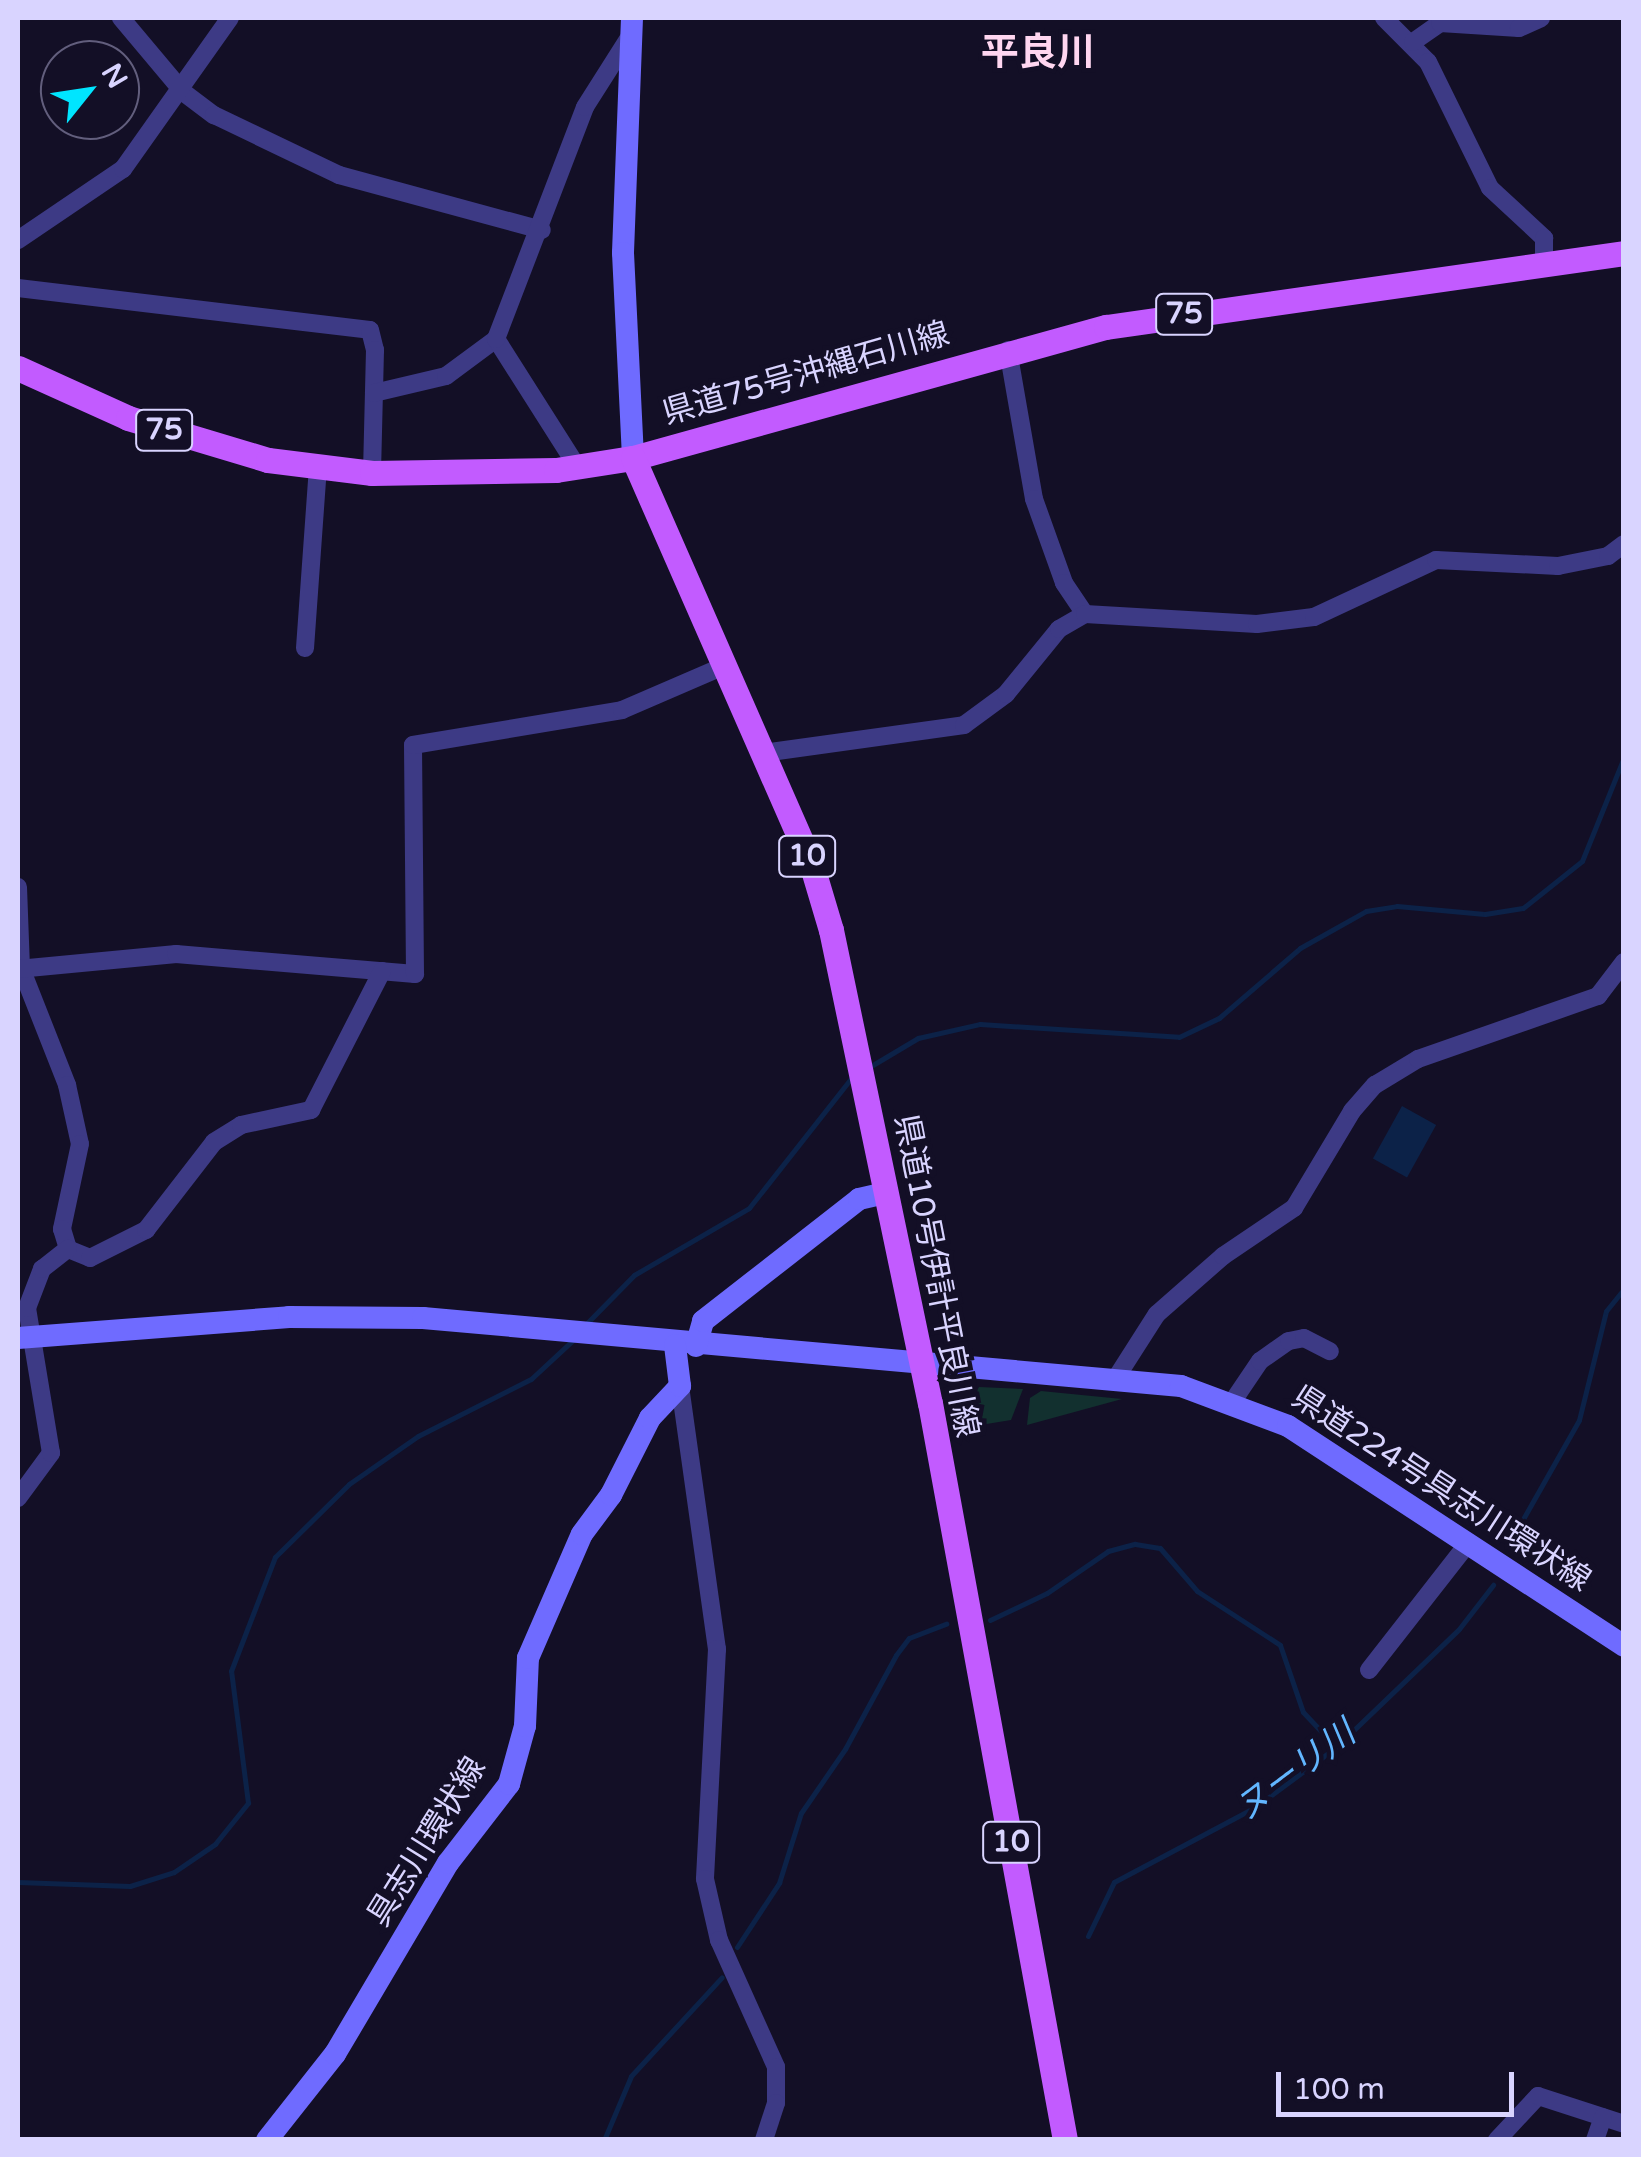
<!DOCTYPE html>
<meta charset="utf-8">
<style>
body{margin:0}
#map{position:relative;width:1641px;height:2157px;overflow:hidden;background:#130f26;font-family:"Varela Round","Noto Sans JP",sans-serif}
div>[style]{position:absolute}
.green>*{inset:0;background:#12302f}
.water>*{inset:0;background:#0c2248;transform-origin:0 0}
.stream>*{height:5px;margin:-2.5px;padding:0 2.5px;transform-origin:2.5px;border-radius:2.5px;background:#0c2248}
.street>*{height:18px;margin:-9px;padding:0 9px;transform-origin:9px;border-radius:9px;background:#3d3a85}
.secondary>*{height:22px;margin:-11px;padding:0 11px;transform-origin:11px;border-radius:11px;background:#6f6bff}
.primary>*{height:25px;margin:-12.5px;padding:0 12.5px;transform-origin:12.5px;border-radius:12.5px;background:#c25bff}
span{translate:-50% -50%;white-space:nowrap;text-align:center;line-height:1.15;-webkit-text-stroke:9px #130f26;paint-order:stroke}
.shield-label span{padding:2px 8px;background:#130f26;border:2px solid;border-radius:8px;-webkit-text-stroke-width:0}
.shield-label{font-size:30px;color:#d9d4ff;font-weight:700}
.street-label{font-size:32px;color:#d9d4ff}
.water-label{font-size:35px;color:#62b6ff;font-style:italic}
.quarter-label{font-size:38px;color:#ffd6f0;font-weight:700}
.frame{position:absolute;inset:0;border:20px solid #d9d4ff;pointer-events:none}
.north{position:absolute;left:40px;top:40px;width:100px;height:100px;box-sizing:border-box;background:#130f26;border:2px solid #625e7d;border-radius:50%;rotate:60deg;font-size:28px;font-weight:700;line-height:40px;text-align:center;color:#d9d4ff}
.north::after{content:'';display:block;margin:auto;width:35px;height:45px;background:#00e5ff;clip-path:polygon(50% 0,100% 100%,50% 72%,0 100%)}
.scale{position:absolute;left:1276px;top:2072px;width:238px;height:45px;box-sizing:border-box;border:5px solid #d9d4ff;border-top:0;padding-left:12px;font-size:30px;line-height:35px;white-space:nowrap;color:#d9d4ff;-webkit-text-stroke:8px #130f26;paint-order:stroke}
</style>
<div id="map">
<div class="green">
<div style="clip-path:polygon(979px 1387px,1023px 1389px,1011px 1420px,956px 1429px)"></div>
<div style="clip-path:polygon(1041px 1391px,1122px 1399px,1027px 1425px,1030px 1398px)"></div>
</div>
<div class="water">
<div style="left:1402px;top:1106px;width:39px;height:60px;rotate:29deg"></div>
</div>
<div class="stream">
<div style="left:866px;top:1069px;width:61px;rotate:-30.8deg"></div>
<div style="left:918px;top:1038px;width:64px;rotate:-12.7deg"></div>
<div style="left:980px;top:1024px;width:199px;rotate:3.7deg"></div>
<div style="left:1179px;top:1037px;width:44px;rotate:-25.4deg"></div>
<div style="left:1219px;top:1018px;width:107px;rotate:-40.8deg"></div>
<div style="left:1300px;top:948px;width:76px;rotate:-29.3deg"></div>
<div style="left:1366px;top:911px;width:31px;rotate:-9deg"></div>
<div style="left:1397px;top:906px;width:88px;rotate:5.2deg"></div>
<div style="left:1485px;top:914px;width:38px;rotate:-9deg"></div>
<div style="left:1523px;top:908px;width:75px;rotate:-38.5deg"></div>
<div style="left:1582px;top:861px;width:112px;rotate:-68deg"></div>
<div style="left:587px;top:1323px;width:67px;rotate:-45.6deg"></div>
<div style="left:634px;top:1275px;width:133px;rotate:-30.2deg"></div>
<div style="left:749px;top:1208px;width:167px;rotate:-51.8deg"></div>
<div style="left:1510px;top:1542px;width:140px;rotate:-60.5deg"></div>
<div style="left:1579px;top:1420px;width:112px;rotate:-76.1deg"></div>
<div style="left:1606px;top:1311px;width:28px;rotate:-51deg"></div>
<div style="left:990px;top:1620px;width:63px;rotate:-25.3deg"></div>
<div style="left:1047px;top:1593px;width:74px;rotate:-34.5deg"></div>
<div style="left:1108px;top:1551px;width:28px;rotate:-15deg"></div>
<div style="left:1135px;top:1544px;width:25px;rotate:9deg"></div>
<div style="left:1160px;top:1548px;width:57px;rotate:49.3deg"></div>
<div style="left:1197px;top:1591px;width:99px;rotate:33deg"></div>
<div style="left:1280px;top:1645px;width:71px;rotate:71.1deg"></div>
<div style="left:1303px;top:1712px;width:48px;rotate:46.7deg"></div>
<div style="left:18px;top:1882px;width:112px;rotate:2deg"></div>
<div style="left:130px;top:1886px;width:46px;rotate:-17.7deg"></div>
<div style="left:174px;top:1872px;width:50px;rotate:-34.3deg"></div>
<div style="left:215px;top:1844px;width:53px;rotate:-51.2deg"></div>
<div style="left:248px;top:1803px;width:133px;rotate:-97.3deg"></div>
<div style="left:231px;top:1671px;width:122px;rotate:-68.9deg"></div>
<div style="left:275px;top:1557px;width:104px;rotate:-44.6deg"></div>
<div style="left:349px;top:1484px;width:84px;rotate:-34.8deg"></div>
<div style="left:418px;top:1436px;width:127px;rotate:-26.8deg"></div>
<div style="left:531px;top:1379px;width:59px;rotate:-42.9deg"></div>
<div style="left:1088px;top:1936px;width:60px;rotate:-64.3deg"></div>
<div style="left:1114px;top:1882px;width:158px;rotate:-27.9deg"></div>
<div style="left:1254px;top:1808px;width:102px;rotate:-36.6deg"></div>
<div style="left:1336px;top:1747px;width:170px;rotate:-43.8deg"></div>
<div style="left:1459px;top:1629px;width:56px;rotate:-52.3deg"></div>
<div style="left:737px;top:1947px;width:77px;rotate:-56.7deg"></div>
<div style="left:779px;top:1883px;width:73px;rotate:-72.6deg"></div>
<div style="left:801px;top:1813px;width:78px;rotate:-55.5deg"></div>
<div style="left:845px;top:1749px;width:107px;rotate:-61.5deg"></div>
<div style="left:896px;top:1655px;width:21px;rotate:-53deg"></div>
<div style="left:909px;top:1638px;width:40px;rotate:-21deg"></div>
<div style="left:604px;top:2140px;width:69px;rotate:-67.1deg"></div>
<div style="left:631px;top:2076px;width:134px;rotate:-47.4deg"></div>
</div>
<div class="street">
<div style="left:121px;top:18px;width:97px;rotate:50deg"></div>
<div style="left:183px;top:92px;width:39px;rotate:37deg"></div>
<div style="left:214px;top:115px;width:139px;rotate:25.6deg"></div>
<div style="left:339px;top:175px;width:210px;rotate:15.2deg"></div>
<div style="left:1384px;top:18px;width:62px;rotate:45deg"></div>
<div style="left:1428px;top:62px;width:140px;rotate:63.8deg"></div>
<div style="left:1490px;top:188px;width:74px;rotate:42.8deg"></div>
<div style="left:1544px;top:238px;width:25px;rotate:90deg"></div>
<div style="left:1413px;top:42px;width:33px;rotate:-35deg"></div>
<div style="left:1440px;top:23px;width:79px;rotate:3.6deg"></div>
<div style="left:1519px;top:28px;width:24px;rotate:-24deg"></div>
<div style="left:18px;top:240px;width:127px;rotate:-34.1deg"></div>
<div style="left:123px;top:169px;width:185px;rotate:-54.7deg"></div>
<div style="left:18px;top:288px;width:354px;rotate:6.8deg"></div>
<div style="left:370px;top:330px;width:21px;rotate:76deg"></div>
<div style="left:375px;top:350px;width:123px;rotate:91.4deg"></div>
<div style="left:1008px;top:350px;width:151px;rotate:80.1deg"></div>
<div style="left:1034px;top:499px;width:89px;rotate:70.3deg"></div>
<div style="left:1064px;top:583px;width:37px;rotate:56deg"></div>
<div style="left:374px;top:393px;width:74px;rotate:-13.3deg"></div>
<div style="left:446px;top:376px;width:62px;rotate:-36.5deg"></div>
<div style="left:578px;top:468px;width:153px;rotate:-122.4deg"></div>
<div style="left:496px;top:339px;width:248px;rotate:-69deg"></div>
<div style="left:585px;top:107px;width:84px;rotate:-57.6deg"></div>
<div style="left:305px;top:648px;width:180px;rotate:-85.9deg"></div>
<div style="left:763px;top:753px;width:203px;rotate:-7.9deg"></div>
<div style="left:964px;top:725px;width:52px;rotate:-36.4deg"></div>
<div style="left:1006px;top:694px;width:84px;rotate:-50.8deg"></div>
<div style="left:1059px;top:629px;width:30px;rotate:-30deg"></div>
<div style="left:1085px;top:614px;width:172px;rotate:3.3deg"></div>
<div style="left:1257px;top:624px;width:57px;rotate:-7deg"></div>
<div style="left:1314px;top:617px;width:135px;rotate:-25deg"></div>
<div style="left:1436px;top:560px;width:122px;rotate:2.8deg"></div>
<div style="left:1558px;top:566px;width:51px;rotate:-11.3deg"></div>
<div style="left:1608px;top:556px;width:20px;rotate:-37deg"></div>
<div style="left:18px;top:887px;width:81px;rotate:87.9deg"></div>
<div style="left:21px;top:968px;width:126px;rotate:68.5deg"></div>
<div style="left:67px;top:1085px;width:60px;rotate:77.6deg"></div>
<div style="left:80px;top:1144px;width:87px;rotate:102deg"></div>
<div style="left:62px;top:1229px;width:21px;rotate:73deg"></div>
<div style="left:18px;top:969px;width:159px;rotate:-5.4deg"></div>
<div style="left:176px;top:954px;width:240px;rotate:4.8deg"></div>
<div style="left:415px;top:974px;width:229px;rotate:-90.5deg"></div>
<div style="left:413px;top:745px;width:212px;rotate:-9.5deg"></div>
<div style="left:622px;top:710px;width:111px;rotate:-23.3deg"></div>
<div style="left:68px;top:1249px;width:24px;rotate:22deg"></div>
<div style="left:90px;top:1258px;width:63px;rotate:-26.6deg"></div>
<div style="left:146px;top:1230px;width:111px;rotate:-52.3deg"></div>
<div style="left:214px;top:1142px;width:32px;rotate:-32deg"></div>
<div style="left:241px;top:1125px;width:72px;rotate:-12.1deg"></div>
<div style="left:311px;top:1110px;width:156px;rotate:-62.9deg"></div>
<div style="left:1116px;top:1378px;width:76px;rotate:-57.4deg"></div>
<div style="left:1157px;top:1314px;width:88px;rotate:-41.3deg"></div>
<div style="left:1223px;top:1256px;width:86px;rotate:-34.1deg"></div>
<div style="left:1294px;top:1208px;width:113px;rotate:-59.1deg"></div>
<div style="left:1352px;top:1111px;width:35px;rotate:-49deg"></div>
<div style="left:1375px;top:1085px;width:50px;rotate:-31.2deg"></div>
<div style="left:1418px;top:1059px;width:191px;rotate:-19.3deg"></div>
<div style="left:1598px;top:996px;width:43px;rotate:-52.6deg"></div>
<div style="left:680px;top:1386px;width:266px;rotate:82deg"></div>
<div style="left:717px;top:1649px;width:230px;rotate:93deg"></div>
<div style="left:705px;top:1879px;width:63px;rotate:77.1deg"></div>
<div style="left:719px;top:1940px;width:139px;rotate:65.8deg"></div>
<div style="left:776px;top:2067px;width:36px;rotate:90deg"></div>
<div style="left:776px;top:2103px;width:39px;rotate:108deg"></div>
<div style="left:1233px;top:1401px;width:48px;rotate:-56deg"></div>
<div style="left:1260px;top:1361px;width:35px;rotate:-35deg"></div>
<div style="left:1289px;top:1341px;width:15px;rotate:-11deg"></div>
<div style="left:1304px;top:1338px;width:29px;rotate:27deg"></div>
<div style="left:18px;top:1498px;width:56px;rotate:-53.7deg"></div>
<div style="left:51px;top:1453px;width:147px;rotate:-99.4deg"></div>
<div style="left:27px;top:1308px;width:42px;rotate:-69deg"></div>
<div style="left:42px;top:1269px;width:33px;rotate:-38deg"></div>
<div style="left:1369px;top:1670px;width:162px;rotate:-52deg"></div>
<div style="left:1497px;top:2140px;width:60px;rotate:-47deg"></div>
<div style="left:1538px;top:2096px;width:90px;rotate:18deg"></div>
<div style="left:1595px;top:2140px;width:24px;rotate:-71deg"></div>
</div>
<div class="secondary">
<div style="left:632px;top:18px;width:235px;rotate:92.2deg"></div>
<div style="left:623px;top:253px;width:205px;rotate:87.2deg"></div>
<div style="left:18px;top:1338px;width:272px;rotate:-4.4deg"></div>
<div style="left:289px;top:1317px;width:134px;rotate:0.4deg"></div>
<div style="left:423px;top:1318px;width:761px;rotate:5.13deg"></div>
<div style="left:1181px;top:1386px;width:114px;rotate:20.5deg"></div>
<div style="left:1288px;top:1426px;width:402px;rotate:33.2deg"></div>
<div style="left:696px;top:1346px;width:26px;rotate:-74deg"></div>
<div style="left:703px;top:1321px;width:198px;rotate:-38deg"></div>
<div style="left:859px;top:1199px;width:28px;rotate:-13deg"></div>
<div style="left:267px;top:2140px;width:110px;rotate:-51.7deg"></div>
<div style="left:335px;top:2054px;width:222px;rotate:-59.4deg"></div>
<div style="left:448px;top:1863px;width:100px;rotate:-52.3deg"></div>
<div style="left:509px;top:1784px;width:60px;rotate:-74.6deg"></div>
<div style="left:525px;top:1726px;width:68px;rotate:-87.5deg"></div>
<div style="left:528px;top:1658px;width:135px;rotate:-66.5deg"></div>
<div style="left:582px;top:1534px;width:49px;rotate:-53.4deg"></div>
<div style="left:611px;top:1495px;width:86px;rotate:-63.1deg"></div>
<div style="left:650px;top:1418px;width:44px;rotate:-46.8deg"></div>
<div style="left:680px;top:1386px;width:41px;rotate:-97deg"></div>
</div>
<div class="primary">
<div style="left:18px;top:368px;width:121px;rotate:24.4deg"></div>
<div style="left:128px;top:418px;width:146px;rotate:16.7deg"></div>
<div style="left:268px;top:460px;width:105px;rotate:7.1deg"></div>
<div style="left:372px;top:473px;width:184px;rotate:-0.9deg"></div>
<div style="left:556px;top:470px;width:78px;rotate:-8.9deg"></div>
<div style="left:633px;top:458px;width:491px;rotate:-15.5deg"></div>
<div style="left:1106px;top:327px;width:523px;rotate:-8.13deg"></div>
<div style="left:633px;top:458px;width:442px;rotate:66.3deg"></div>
<div style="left:811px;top:863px;width:70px;rotate:73.4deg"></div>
<div style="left:831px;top:930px;width:483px;rotate:78.2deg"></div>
<div style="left:930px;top:1403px;width:749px;rotate:79.62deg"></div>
</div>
<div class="shield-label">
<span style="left:1184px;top:314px">75</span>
<span style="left:164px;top:430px">75</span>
<span style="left:807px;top:856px">10</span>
<span style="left:1011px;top:1842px">10</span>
</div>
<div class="street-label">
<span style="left:806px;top:374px;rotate:-16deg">県道75号沖縄石川線</span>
<span style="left:936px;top:1276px;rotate:79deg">県道10号伊計平良川線</span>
<span style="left:1441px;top:1489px;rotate:33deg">県道224号具志川環状線</span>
<span style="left:427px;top:1842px;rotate:-58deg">具志川環状線</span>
</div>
<div class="water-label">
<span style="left:1295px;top:1771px;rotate:-37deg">ヌーリ川</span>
</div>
<div class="quarter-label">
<span style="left:1038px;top:54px">平良川</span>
</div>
<div class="frame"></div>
<div class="north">N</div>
<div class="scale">100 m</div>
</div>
